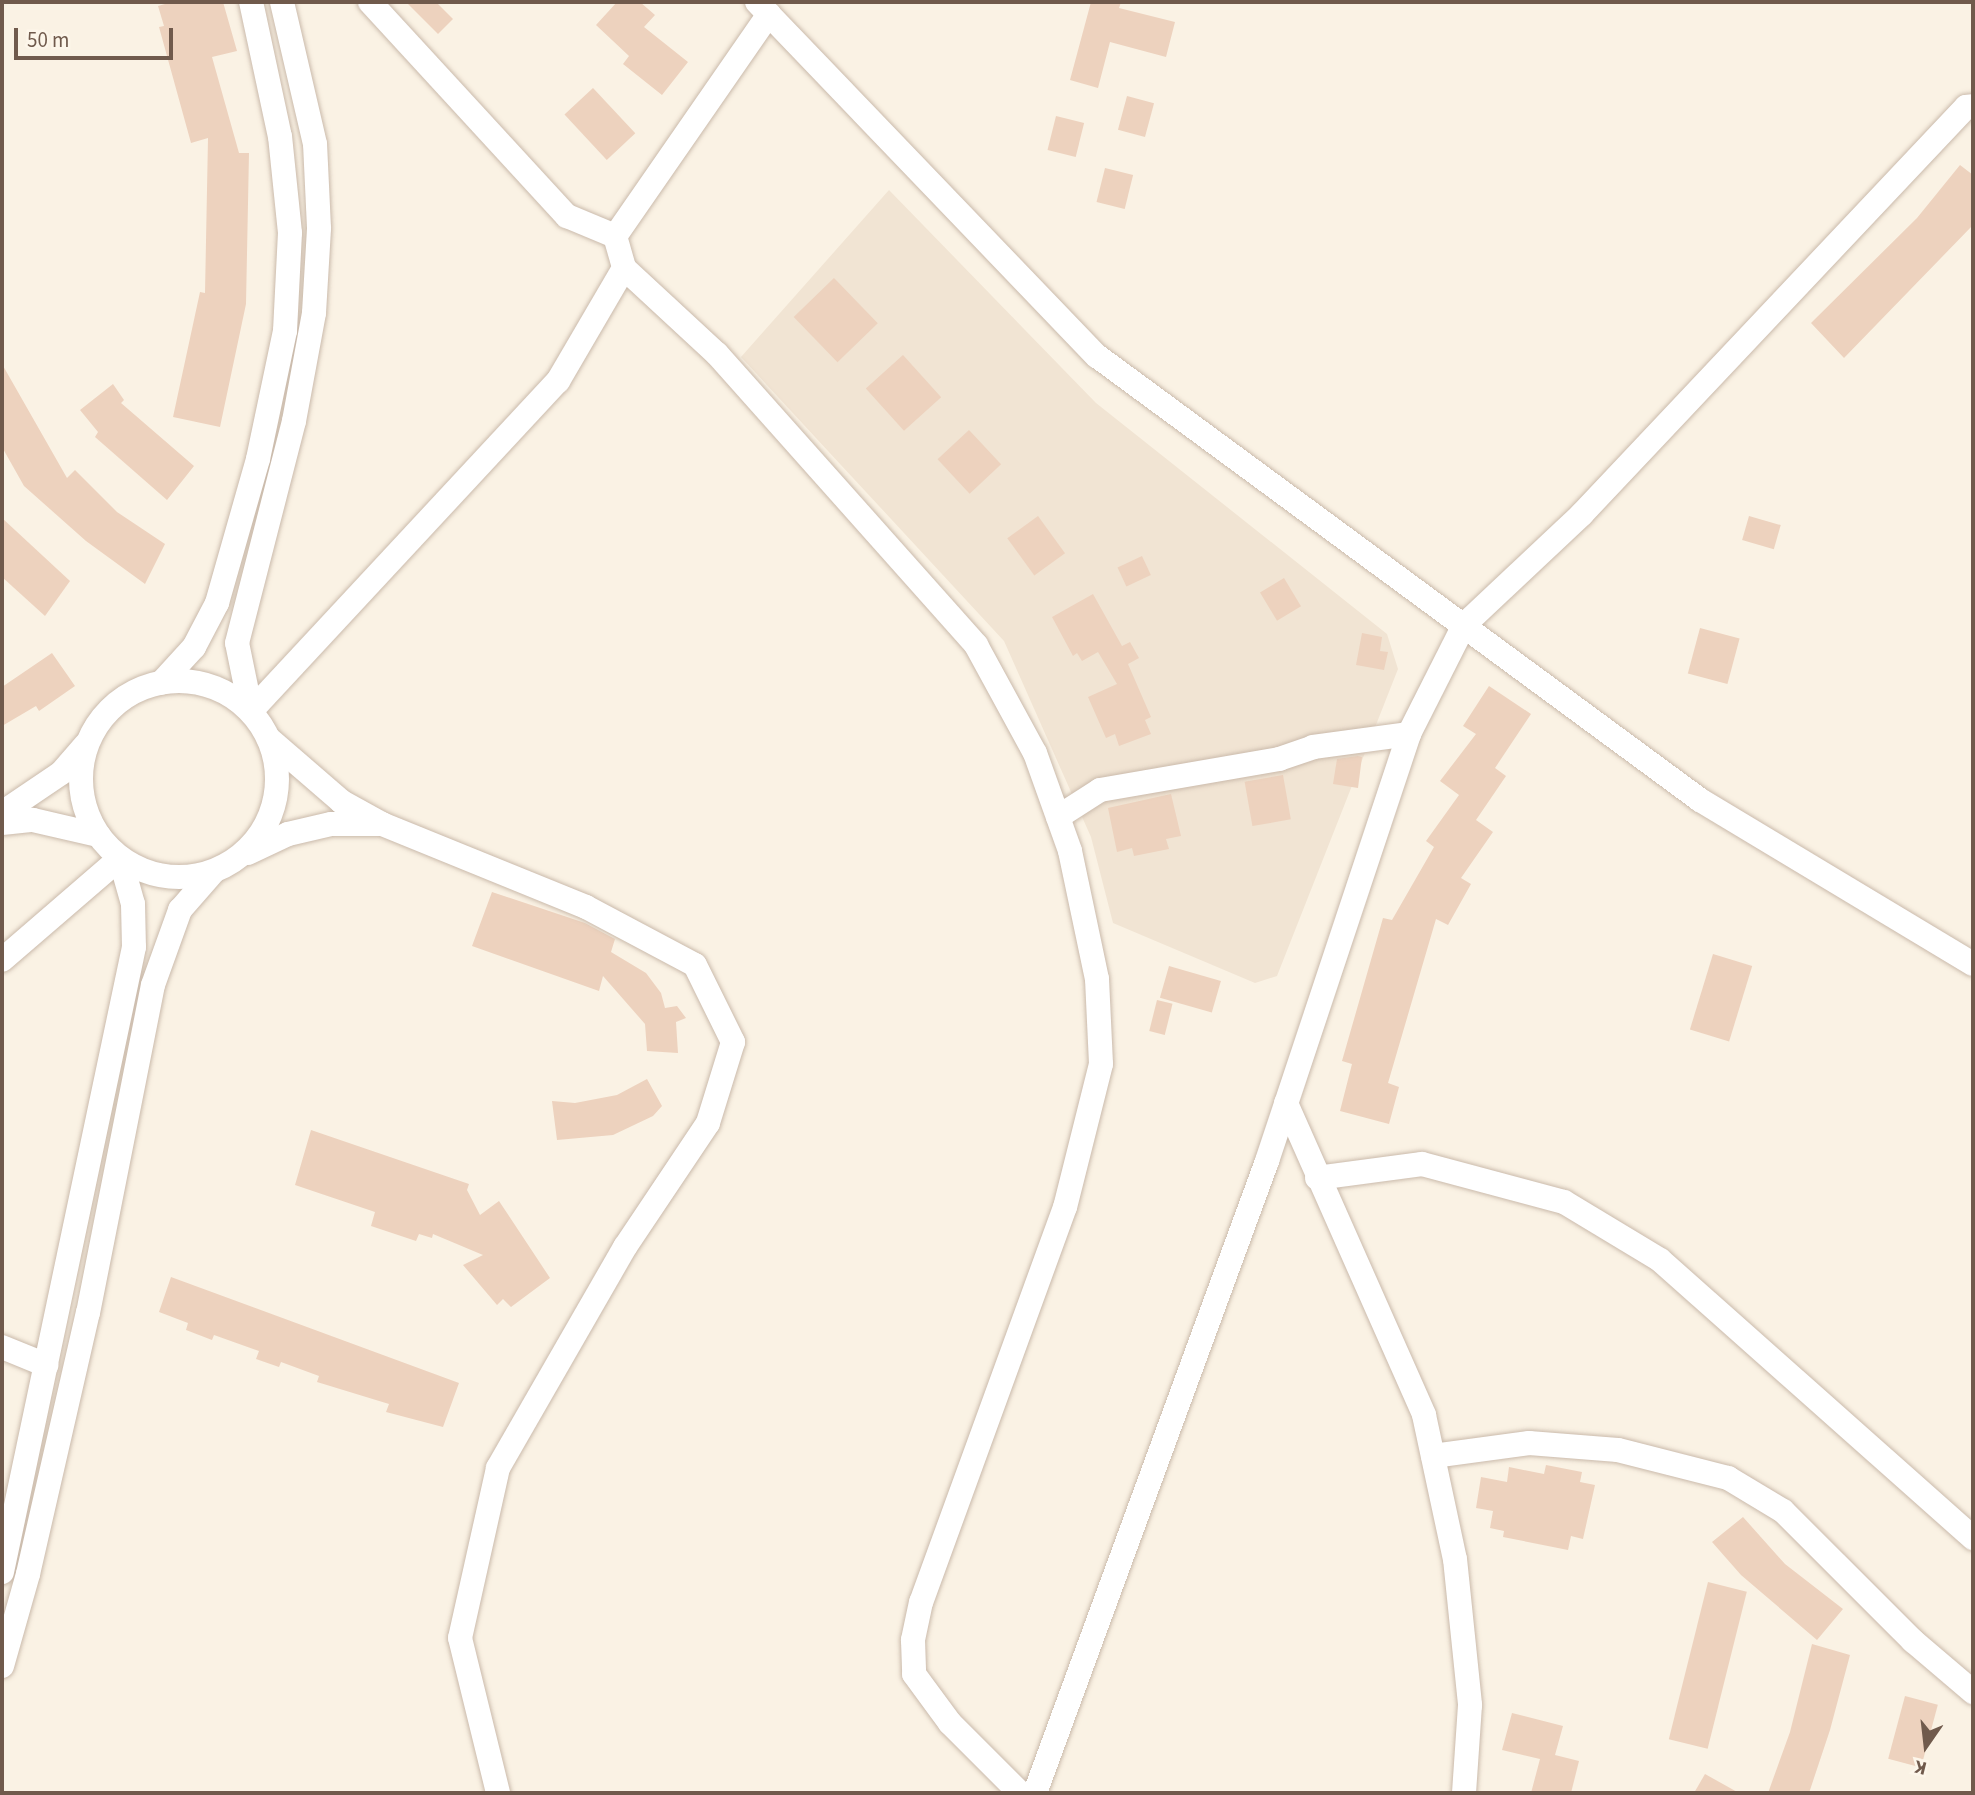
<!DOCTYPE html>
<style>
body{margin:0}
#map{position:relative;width:1975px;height:1795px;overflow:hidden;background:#faf2e4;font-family:"Source Sans 3",sans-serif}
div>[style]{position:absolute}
.residential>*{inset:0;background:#f1e4d3}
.building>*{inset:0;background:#edd2be;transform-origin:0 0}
.roads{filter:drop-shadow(0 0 2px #cabaab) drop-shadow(0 0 2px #cabaab)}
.minor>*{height:24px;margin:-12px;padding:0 12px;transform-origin:12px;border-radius:12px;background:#fff}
.minor>.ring{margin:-12px;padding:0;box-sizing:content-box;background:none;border:24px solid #fff;border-radius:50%}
span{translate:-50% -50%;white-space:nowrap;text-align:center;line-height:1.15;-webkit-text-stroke:5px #fdf6ea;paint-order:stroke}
.frame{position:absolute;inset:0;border:4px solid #705a4c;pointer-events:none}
.north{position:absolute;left:1891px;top:1711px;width:70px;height:70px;-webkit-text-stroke:5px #fdf6ea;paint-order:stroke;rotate:194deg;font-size:19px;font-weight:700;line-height:28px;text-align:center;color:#705a4c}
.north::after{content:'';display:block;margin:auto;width:24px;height:32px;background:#705a4c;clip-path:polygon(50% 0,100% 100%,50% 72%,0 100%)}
.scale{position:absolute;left:14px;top:28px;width:159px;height:32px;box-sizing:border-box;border:4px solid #705a4c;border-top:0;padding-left:9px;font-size:21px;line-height:24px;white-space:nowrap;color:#705a4c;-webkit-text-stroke:5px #fdf6ea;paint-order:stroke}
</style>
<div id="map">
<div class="residential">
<div style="clip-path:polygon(889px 190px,1096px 403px,1387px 634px,1398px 669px,1277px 976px,1255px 983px,1113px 923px,1091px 837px,1004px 641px,741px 357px)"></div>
</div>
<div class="building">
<div style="clip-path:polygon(172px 2px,223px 2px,237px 51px,212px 57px,239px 153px,249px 153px,246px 304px,220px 427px,173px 417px,200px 292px,205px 293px,208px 138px,191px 143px,159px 27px,164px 26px,158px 6px)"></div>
<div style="clip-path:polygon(406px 2px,436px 2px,453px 19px,438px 34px)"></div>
<div style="clip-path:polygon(617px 2px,640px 2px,655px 15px,644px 27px,688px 62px,662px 95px,623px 64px,629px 56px,596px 25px)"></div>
<div style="clip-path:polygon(1091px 2px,1121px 2px,1119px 8px,1175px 22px,1166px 57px,1110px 42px,1098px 88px,1070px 80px)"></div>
<div style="left:593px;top:88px;width:62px;height:39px;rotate:47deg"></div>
<div style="left:1127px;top:96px;width:28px;height:35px;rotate:15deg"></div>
<div style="left:1056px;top:116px;width:29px;height:35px;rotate:14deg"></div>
<div style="clip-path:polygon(1960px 165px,1973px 175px,1973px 225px,1844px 358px,1811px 323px,1917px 218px)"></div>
<div style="left:1105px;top:168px;width:29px;height:35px;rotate:14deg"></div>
<div style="left:834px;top:278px;width:63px;height:56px;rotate:46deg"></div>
<div style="left:903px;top:355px;width:57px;height:50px;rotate:48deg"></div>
<div style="clip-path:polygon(2px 364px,67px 478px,75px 470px,117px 512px,165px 544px,145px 584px,86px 541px,24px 486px,2px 447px)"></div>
<div style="clip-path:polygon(113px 384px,124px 400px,121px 403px,194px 466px,167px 500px,95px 437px,98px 432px,80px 410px)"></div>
<div style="left:969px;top:430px;width:47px;height:43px;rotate:47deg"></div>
<div style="left:1038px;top:516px;width:46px;height:38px;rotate:54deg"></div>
<div style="left:1749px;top:516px;width:33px;height:25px;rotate:16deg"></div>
<div style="clip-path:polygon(2px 518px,70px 581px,45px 616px,2px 577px)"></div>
<div style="left:1142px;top:556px;width:21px;height:27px;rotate:65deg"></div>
<div style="left:1284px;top:578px;width:33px;height:28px;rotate:59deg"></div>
<div style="clip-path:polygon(1093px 594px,1122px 646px,1130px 642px,1139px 658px,1128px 664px,1151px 717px,1145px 720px,1151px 734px,1119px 746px,1115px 734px,1106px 738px,1088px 697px,1117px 684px,1098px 652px,1082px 661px,1077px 653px,1073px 656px,1052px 617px)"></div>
<div style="left:1700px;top:628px;width:41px;height:47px;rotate:15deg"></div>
<div style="clip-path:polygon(1362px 633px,1382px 637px,1380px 651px,1388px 652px,1384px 670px,1356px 665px)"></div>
<div style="clip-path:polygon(52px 653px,75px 686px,39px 711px,36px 706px,2px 726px,2px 687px)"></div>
<div style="clip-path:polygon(1489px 686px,1531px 714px,1495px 768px,1506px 776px,1476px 820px,1493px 832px,1461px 878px,1471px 884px,1448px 925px,1436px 919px,1388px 1083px,1399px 1087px,1389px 1124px,1340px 1111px,1352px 1064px,1342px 1061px,1383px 918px,1392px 920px,1434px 847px,1426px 841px,1459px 795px,1440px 781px,1476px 734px,1463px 726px)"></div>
<div style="clip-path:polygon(1358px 756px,1362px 757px,1358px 788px,1333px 784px,1337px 759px)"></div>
<div style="left:1283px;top:775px;width:45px;height:39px;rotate:80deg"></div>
<div style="clip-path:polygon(1171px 794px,1181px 836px,1166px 839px,1169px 849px,1134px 856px,1132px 848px,1117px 852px,1108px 808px)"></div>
<div style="clip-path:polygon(492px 892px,585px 923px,615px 939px,611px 952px,646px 973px,661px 993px,665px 1008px,677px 1006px,686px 1018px,676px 1022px,678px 1053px,647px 1051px,645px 1024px,603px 976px,599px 991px,472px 946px)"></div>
<div style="left:1713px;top:954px;width:41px;height:79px;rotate:17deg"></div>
<div style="left:1169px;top:966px;width:54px;height:33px;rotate:16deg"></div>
<div style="left:1157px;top:1000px;width:16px;height:32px;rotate:14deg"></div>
<div style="clip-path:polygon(647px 1079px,662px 1106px,653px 1116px,613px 1135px,557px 1140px,552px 1101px,575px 1103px,617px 1095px)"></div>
<div style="clip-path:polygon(311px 1130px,469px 1184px,467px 1190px,480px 1215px,499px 1201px,550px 1278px,511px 1307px,503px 1299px,497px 1305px,463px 1265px,483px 1255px,433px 1234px,432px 1238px,419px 1234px,416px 1241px,371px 1226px,375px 1212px,295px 1185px)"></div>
<div style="clip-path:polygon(171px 1277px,459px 1383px,443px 1427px,386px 1412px,389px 1404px,317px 1382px,319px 1376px,281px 1362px,279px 1367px,256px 1359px,259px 1351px,214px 1335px,212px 1340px,186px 1330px,188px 1323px,159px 1312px)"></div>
<div style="clip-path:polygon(1546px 1465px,1582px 1472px,1580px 1482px,1595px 1485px,1583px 1539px,1571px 1536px,1568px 1550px,1503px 1537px,1504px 1531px,1490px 1528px,1493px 1511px,1476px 1508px,1481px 1477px,1507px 1482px,1509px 1467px,1544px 1474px)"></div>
<div style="clip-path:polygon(1743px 1517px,1785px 1564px,1843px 1609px,1817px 1640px,1741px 1575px,1712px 1542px)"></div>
<div style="left:1708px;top:1582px;width:40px;height:162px;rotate:14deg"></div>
<div style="clip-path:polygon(1812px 1644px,1850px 1655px,1830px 1730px,1809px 1793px,1768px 1793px,1790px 1732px)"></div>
<div style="left:1905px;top:1696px;width:34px;height:65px;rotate:15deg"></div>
<div style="clip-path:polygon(1512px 1713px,1563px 1726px,1555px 1755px,1579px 1761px,1571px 1793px,1531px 1793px,1540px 1759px,1502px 1750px)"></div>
<div style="clip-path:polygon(1705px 1774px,1739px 1793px,1694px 1793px)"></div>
</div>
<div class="roads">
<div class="minor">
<div style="left:370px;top:2px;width:291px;rotate:47.4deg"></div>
<div style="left:567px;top:216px;width:52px;rotate:22.6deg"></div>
<div style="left:757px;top:2px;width:491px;rotate:46.2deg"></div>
<div style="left:1097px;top:356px;width:749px;rotate:36.36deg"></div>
<div style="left:1700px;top:800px;width:318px;rotate:31deg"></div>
<div style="left:769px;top:14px;width:270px;rotate:124.7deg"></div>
<div style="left:615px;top:236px;width:33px;rotate:74deg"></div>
<div style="left:624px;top:268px;width:127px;rotate:42.8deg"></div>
<div style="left:717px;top:354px;width:390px;rotate:48.3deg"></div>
<div style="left:976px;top:645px;width:123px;rotate:61.4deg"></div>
<div style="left:1035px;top:753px;width:104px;rotate:70.3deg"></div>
<div style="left:1070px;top:851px;width:131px;rotate:78.1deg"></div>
<div style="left:1097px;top:979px;width:85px;rotate:87.3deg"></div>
<div style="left:1101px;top:1064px;width:147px;rotate:104.1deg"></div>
<div style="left:1065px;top:1207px;width:420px;rotate:110deg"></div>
<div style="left:921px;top:1602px;width:39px;rotate:102deg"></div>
<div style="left:913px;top:1640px;width:34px;rotate:88deg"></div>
<div style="left:914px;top:1674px;width:61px;rotate:53.7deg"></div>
<div style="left:950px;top:1723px;width:99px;rotate:45deg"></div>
<div class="ring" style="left:81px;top:681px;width:172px;height:172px"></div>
<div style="left:161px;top:683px;width:49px;rotate:-47.5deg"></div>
<div style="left:194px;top:647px;width:50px;rotate:-62.4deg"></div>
<div style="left:217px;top:603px;width:150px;rotate:-74.1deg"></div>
<div style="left:258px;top:459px;width:131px;rotate:-78.1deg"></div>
<div style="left:285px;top:331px;width:98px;rotate:-87.1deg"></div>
<div style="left:290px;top:233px;width:97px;rotate:-95.9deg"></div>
<div style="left:280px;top:137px;width:138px;rotate:-102.1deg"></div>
<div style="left:251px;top:711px;width:69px;rotate:-101.6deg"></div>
<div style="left:237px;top:643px;width:229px;rotate:-75.6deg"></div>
<div style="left:294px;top:421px;width:110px;rotate:-79.5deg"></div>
<div style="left:314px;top:313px;width:85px;rotate:-86.6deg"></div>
<div style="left:319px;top:228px;width:84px;rotate:-92.7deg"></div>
<div style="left:315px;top:144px;width:146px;rotate:-103.1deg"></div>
<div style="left:251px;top:711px;width:451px;rotate:-47.1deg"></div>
<div style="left:558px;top:381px;width:131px;rotate:-59.7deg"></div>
<div style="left:2px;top:813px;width:71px;rotate:-34.1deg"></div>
<div style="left:61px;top:773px;width:37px;rotate:-49deg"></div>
<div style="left:1058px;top:817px;width:50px;rotate:-32.7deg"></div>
<div style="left:1100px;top:790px;width:182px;rotate:-9.8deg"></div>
<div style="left:1279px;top:759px;width:36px;rotate:-19deg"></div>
<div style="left:1313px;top:747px;width:97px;rotate:-7.7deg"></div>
<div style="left:2px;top:823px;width:31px;rotate:-6deg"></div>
<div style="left:33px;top:820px;width:67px;rotate:13deg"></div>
<div style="left:382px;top:824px;width:220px;rotate:22.1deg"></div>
<div style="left:586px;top:907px;width:123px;rotate:28deg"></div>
<div style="left:695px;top:965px;width:86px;rotate:63.7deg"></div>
<div style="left:733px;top:1042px;width:85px;rotate:107.2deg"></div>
<div style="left:708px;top:1123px;width:149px;rotate:123.8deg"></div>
<div style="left:625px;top:1247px;width:255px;rotate:119.9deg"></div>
<div style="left:498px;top:1468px;width:174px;rotate:102.6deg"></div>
<div style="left:460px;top:1638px;width:160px;rotate:76.2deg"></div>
<div style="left:248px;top:853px;width:44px;rotate:-25.4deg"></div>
<div style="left:288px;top:834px;width:44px;rotate:-13.1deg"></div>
<div style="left:331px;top:824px;width:51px"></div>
<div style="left:382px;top:824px;width:46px;rotate:-151.2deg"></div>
<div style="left:342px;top:802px;width:96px;rotate:-139.2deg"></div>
<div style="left:2px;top:960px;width:156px;rotate:-40.8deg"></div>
<div style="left:120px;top:858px;width:48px;rotate:74.2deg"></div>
<div style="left:133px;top:904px;width:43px;rotate:88.7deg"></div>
<div style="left:134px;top:947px;width:639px;rotate:101.93deg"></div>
<div style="left:1286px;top:1103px;width:341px;rotate:66.1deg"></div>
<div style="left:1424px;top:1415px;width:147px;rotate:77.9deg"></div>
<div style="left:1455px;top:1559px;width:147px;rotate:84.1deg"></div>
<div style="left:1470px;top:1705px;width:88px;rotate:93.9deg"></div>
<div style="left:1317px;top:1178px;width:106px;rotate:-7.6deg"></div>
<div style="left:1422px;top:1164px;width:147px;rotate:15deg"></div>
<div style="left:1564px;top:1202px;width:112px;rotate:31.1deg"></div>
<div style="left:1660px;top:1260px;width:419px;rotate:41.6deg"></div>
<div style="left:2px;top:1347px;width:48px;rotate:22.2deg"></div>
<div style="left:1433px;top:1456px;width:97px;rotate:-7.7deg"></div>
<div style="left:1529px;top:1443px;width:89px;rotate:4.5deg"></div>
<div style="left:1618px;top:1450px;width:114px;rotate:14.3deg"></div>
<div style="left:1728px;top:1478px;width:64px;rotate:31deg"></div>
<div style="left:1783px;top:1511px;width:184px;rotate:45deg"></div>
<div style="left:1913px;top:1641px;width:79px;rotate:40.4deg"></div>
<div style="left:2px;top:1666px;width:96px;rotate:-74.2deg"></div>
<div style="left:28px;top:1574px;width:268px;rotate:-77.1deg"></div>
<div style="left:88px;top:1313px;width:334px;rotate:-78.8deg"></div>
<div style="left:153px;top:985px;width:80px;rotate:-70.2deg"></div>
<div style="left:180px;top:910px;width:50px;rotate:-49deg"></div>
<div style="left:1035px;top:1793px;width:673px;rotate:-69.84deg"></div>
<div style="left:1267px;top:1161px;width:450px;rotate:-71.6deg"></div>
<div style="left:1409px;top:734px;width:122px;rotate:-63.2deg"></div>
<div style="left:1464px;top:625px;width:161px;rotate:-43.2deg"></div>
<div style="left:1581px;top:515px;width:561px;rotate:-46.66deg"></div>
<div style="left:1966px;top:107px;width:7px;rotate:-8deg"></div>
</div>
</div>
<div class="frame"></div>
<div class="north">K</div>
<div class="scale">50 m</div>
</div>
